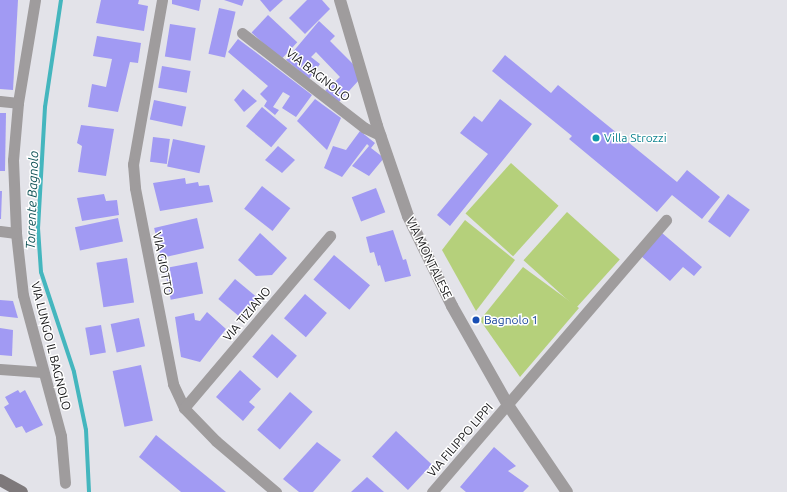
<!DOCTYPE html>
<style>
body{margin:0}
#map{position:relative;width:787px;height:492px;overflow:hidden;background:#e3e3e9;font-family:Ubuntu,sans-serif}
div>[style]{position:absolute}
.green>*{inset:0;background:#b5d07b;transform-origin:0 0}
.stream>*{height:4px;margin:-2px;padding:0 2px;transform-origin:2px;border-radius:2px;background:#44b6be}
.building>*{inset:0;background:#a19af3;transform-origin:0 0}
.minor>*{height:11px;margin:-5.5px;padding:0 5.5px;transform-origin:5.5px;border-radius:5.5px;background:#9f9c9d}
.tertiary>*{height:12px;margin:-6px;padding:0 6px;transform-origin:6px;border-radius:6px;background:#9f9c9d}
.secondary>*{height:12px;margin:-6px;padding:0 6px;transform-origin:6px;border-radius:6px;background:#7e797b}
.dots>*{width:11px;height:11px;translate:-50% -50%;box-sizing:border-box;border:2px solid #fff;border-radius:50%}
span{translate:-50% -50%;white-space:nowrap;text-align:center;line-height:1.15;-webkit-text-stroke:3px #fff;paint-order:stroke}
.street-label{font-size:12px;color:#141416}
.culture-label{font-size:12px;color:#0d838f}
.left{translate:0 -50%;text-align:left}
.transit-label{font-size:12px;color:#164399}
.water-label{font-size:13px;color:#115357;font-style:italic}
</style>
<div id="map">
<div class="green">
<div style="left:511px;top:163px;width:64px;height:68px;rotate:42deg"></div>
<div style="left:567px;top:212px;width:71px;height:65px;rotate:42deg"></div>
<div style="clip-path:polygon(465px 220px,515px 260px,476px 311px,442px 250px)"></div>
<div style="clip-path:polygon(523px 267px,579px 308px,520px 377px,480px 320px)"></div>
</div>
<div class="stream">
<div style="left:61px;top:0;width:108px;rotate:98.5deg"></div>
<div style="left:45px;top:107px;width:121px;rotate:93.3deg"></div>
<div style="left:38px;top:228px;width:44px;rotate:86.1deg"></div>
<div style="left:41px;top:272px;width:105px;rotate:71.7deg"></div>
<div style="left:74px;top:372px;width:59px;rotate:78.3deg"></div>
<div style="left:86px;top:430px;width:62px;rotate:87.2deg"></div>
</div>
<div class="building">
<div style="clip-path:polygon(0 0,18px 0,13px 90px,0 89px)"></div>
<div style="clip-path:polygon(101px 0,139px 0,138px 4px,148px 6px,144px 31px,96px 23px)"></div>
<div style="clip-path:polygon(172px 0,201px 0,199px 11px,172px 4px)"></div>
<div style="clip-path:polygon(224px 0,244px 0,242px 6px)"></div>
<div style="clip-path:polygon(260px 0,283px 0,270px 12px)"></div>
<div style="clip-path:polygon(307px 0,322px 0,330px 9px,305px 34px,289px 18px)"></div>
<div style="left:219px;top:8px;width:17px;height:47px;rotate:13deg"></div>
<div style="left:268px;top:15px;width:40px;height:24px;rotate:43deg"></div>
<div style="clip-path:polygon(319px 21px,335px 36px,330px 41px,356px 67px,359px 80px,338px 103px,325px 91px,340px 77px,316px 52px,311px 57px,320px 64px,309px 79px,286px 60px)"></div>
<div style="left:170px;top:24px;width:26px;height:33px;rotate:9deg"></div>
<div style="clip-path:polygon(97px 36px,141px 43px,138px 63px,130px 62px,118px 112px,88px 107px,92px 84px,106px 87px,112px 59px,93px 56px)"></div>
<div style="clip-path:polygon(238px 39px,312px 95px,296px 117px,282px 108px,290px 96px,283px 92px,273px 107px,279px 110px,275px 115px,264px 106px,267px 101px,260px 94px,268px 86px,228px 52px)"></div>
<div style="clip-path:polygon(505px 55px,551px 93px,558px 85px,677px 182px,687px 170px,720px 197px,702px 219px,672px 195px,657px 212px,569px 139px,572px 136px,492px 71px)"></div>
<div style="left:162px;top:66px;width:29px;height:22px;rotate:10deg"></div>
<div style="clip-path:polygon(243px 89px,257px 101px,244px 112px,234px 100px)"></div>
<div style="clip-path:polygon(315px 99px,341px 118px,327px 150px,297px 121px)"></div>
<div style="clip-path:polygon(500px 99px,532px 124px,450px 226px,437px 215px,488px 154px,460px 133px,474px 116px,482px 122px)"></div>
<div style="left:154px;top:100px;width:33px;height:20px;rotate:12deg"></div>
<div style="left:262px;top:107px;width:33px;height:25px;rotate:40deg"></div>
<div style="clip-path:polygon(0 113px,6px 113px,5px 171px,0 171px)"></div>
<div style="clip-path:polygon(81px 125px,114px 129px,106px 176px,78px 172px,82px 146px,77px 143px)"></div>
<div style="clip-path:polygon(360px 131px,375px 143px,371px 148px,384px 158px,369px 176px,352px 166px,369px 146px,367px 144px,342px 177px,324px 168px,333px 146px,346px 150px)"></div>
<div style="left:153px;top:137px;width:17px;height:25px;rotate:7deg"></div>
<div style="left:173px;top:139px;width:33px;height:28px;rotate:12deg"></div>
<div style="clip-path:polygon(278px 146px,295px 160px,282px 173px,265px 160px)"></div>
<div style="clip-path:polygon(185px 178px,186px 184px,198px 182px,199px 186px,209px 185px,213px 202px,160px 211px,153px 183px)"></div>
<div style="left:262px;top:186px;width:36px;height:29px;rotate:38deg"></div>
<div style="left:376px;top:188px;width:26px;height:26px;rotate:69deg"></div>
<div style="clip-path:polygon(0 191px,2px 191px,1px 219px,0 219px)"></div>
<div style="clip-path:polygon(104px 194px,106px 201px,117px 200px,119px 215px,82px 221px,77px 198px)"></div>
<div style="left:728px;top:194px;width:27px;height:34px;rotate:36deg"></div>
<div style="left:118px;top:218px;width:24px;height:44px;rotate:78deg"></div>
<div style="left:197px;top:218px;width:31px;height:44px;rotate:77deg"></div>
<div style="clip-path:polygon(393px 230px,403px 260px,406px 259px,411px 276px,385px 282px,380px 265px,378px 266px,374px 252px,370px 253px,366px 237px)"></div>
<div style="clip-path:polygon(260px 233px,287px 258px,272px 275px,256px 276px,238px 260px)"></div>
<div style="clip-path:polygon(662px 233px,702px 267px,694px 276px,683px 267px,670px 281px,641px 256px)"></div>
<div style="left:334px;top:255px;width:47px;height:32px;rotate:40deg"></div>
<div style="left:127px;top:258px;width:45px;height:31px;rotate:81deg"></div>
<div style="left:197px;top:262px;width:32px;height:33px;rotate:79deg"></div>
<div style="left:235px;top:279px;width:31px;height:26px;rotate:40deg"></div>
<div style="left:305px;top:294px;width:29px;height:32px;rotate:41deg"></div>
<div style="clip-path:polygon(0 300px,13px 301px,18px 318px,0 316px)"></div>
<div style="clip-path:polygon(207px 312px,226px 329px,200px 362px,181px 357px,175px 317px,194px 313px,195px 320px,200px 321px)"></div>
<div style="left:139px;top:318px;width:29px;height:29px;rotate:78deg"></div>
<div style="left:101px;top:325px;width:28px;height:16px;rotate:80deg"></div>
<div style="clip-path:polygon(0 328px,13px 330px,12px 356px,0 355px)"></div>
<div style="left:272px;top:334px;width:33px;height:30px;rotate:41deg"></div>
<div style="left:141px;top:365px;width:57px;height:29px;rotate:78deg"></div>
<div style="clip-path:polygon(240px 370px,261px 389px,249px 402px,255px 407px,243px 421px,216px 397px)"></div>
<div style="clip-path:polygon(18px 390px,20px 393px,25px 390px,43px 425px,26px 433px,22px 426px,16px 428px,4px 407px,9px 404px,5px 397px)"></div>
<div style="left:290px;top:392px;width:30px;height:50px;rotate:41deg"></div>
<div style="left:396px;top:431px;width:49px;height:35px;rotate:43deg"></div>
<div style="clip-path:polygon(156px 435px,226px 492px,181px 492px,139px 457px)"></div>
<div style="clip-path:polygon(317px 442px,341px 460px,313px 492px,299px 492px,283px 479px)"></div>
<div style="clip-path:polygon(494px 447px,516px 466px,508px 471px,529px 486px,523px 492px,466px 492px,460px 487px)"></div>
<div style="clip-path:polygon(367px 477px,384px 492px,351px 492px)"></div>
</div>
<div class="minor">
<div style="left:35px;top:0;width:104px;rotate:99.4deg"></div>
<div style="left:18px;top:103px;width:57px;rotate:95deg"></div>
<div style="left:13px;top:160px;width:73px;rotate:87.6deg"></div>
<div style="left:16px;top:233px;width:62px;rotate:83.6deg"></div>
<div style="left:23px;top:295px;width:146px;rotate:74.9deg"></div>
<div style="left:61px;top:436px;width:47px;rotate:85.1deg"></div>
<div style="left:162px;top:0;width:167px;rotate:100deg"></div>
<div style="left:133px;top:164px;width:24px;rotate:85deg"></div>
<div style="left:135px;top:188px;width:200px;rotate:79deg"></div>
<div style="left:173px;top:384px;width:26px;rotate:65deg"></div>
<div style="left:184px;top:408px;width:46px;rotate:45.9deg"></div>
<div style="left:216px;top:441px;width:79px;rotate:40.4deg"></div>
<div style="left:242px;top:33px;width:155px;rotate:37.7deg"></div>
<div style="left:365px;top:128px;width:17px;rotate:25deg"></div>
<div style="left:0;top:101px;width:18px;rotate:6deg"></div>
<div style="left:0;top:231px;width:16px;rotate:7deg"></div>
<div style="left:0;top:369px;width:42px;rotate:4.1deg"></div>
<div style="left:184px;top:408px;width:226px;rotate:-49.7deg"></div>
<div style="left:432px;top:492px;width:359px;rotate:-49.3deg"></div>
</div>
<div class="tertiary">
<div style="left:340px;top:0;width:131px;rotate:73.6deg"></div>
<div style="left:377px;top:126px;width:95px;rotate:71deg"></div>
<div style="left:408px;top:216px;width:100px;rotate:63.9deg"></div>
<div style="left:452px;top:306px;width:114px;rotate:60.5deg"></div>
<div style="left:508px;top:405px;width:105px;rotate:55.9deg"></div>
</div>
<div class="secondary">
<div style="left:0;top:480px;width:25px;rotate:29deg"></div>
</div>
<div class="dots">
<div style="left:596px;top:138px;background:#0f9aa8"></div>
<div style="left:476px;top:320px;background:#1a4fb4"></div>
</div>
<div class="street-label">
<span style="left:318px;top:75px;rotate:38deg">VIA BAGNOLO</span>
<span style="left:429px;top:258px;rotate:64deg">VIA MONTALESE</span>
<span style="left:163px;top:264px;rotate:79deg">VIA GIOTTO</span>
<span style="left:247px;top:314px;rotate:-50deg">VIA TIZIANO</span>
<span style="left:51px;top:346px;rotate:76deg">VIA LUNGO IL BAGNOLO</span>
<span style="left:460px;top:440px;rotate:-49deg">VIA FILIPPO LIPPI</span>
</div>
<div class="culture-label">
<span class="left" style="left:604px;top:138px">Villa Strozzi</span>
</div>
<div class="transit-label">
<span class="left" style="left:484px;top:320px">Bagnolo 1</span>
</div>
<div class="water-label">
<span style="left:32px;top:200px;rotate:-88deg">Torrente Bagnolo</span>
</div>
</div>
